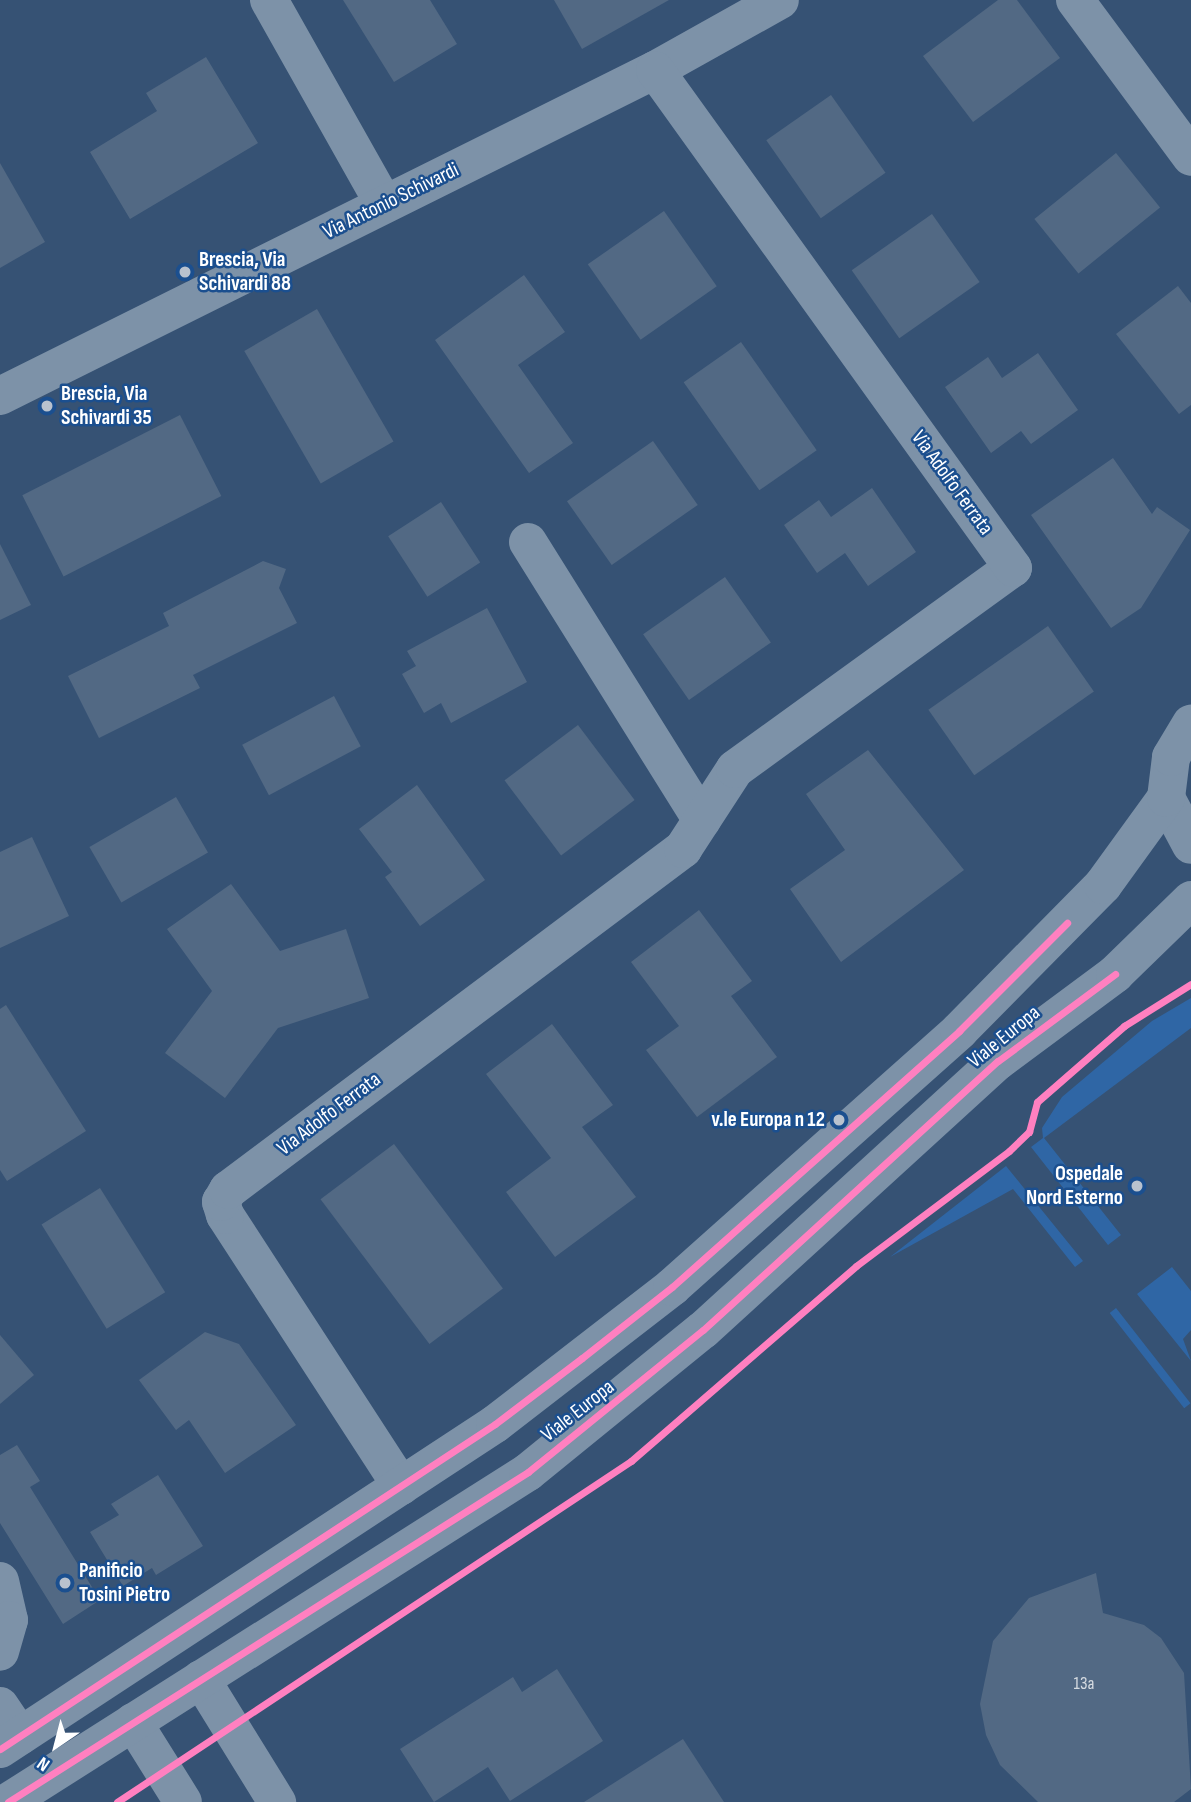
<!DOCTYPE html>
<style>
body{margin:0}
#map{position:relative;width:1191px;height:1802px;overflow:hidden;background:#365274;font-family:"Sofia Sans Condensed",sans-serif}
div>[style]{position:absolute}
.green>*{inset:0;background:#2f66a5;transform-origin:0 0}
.building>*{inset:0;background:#526984;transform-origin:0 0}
.minor>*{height:38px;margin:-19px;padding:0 19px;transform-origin:19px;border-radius:19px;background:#7d92a8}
.cycleway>*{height:7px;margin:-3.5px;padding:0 3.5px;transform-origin:3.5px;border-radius:3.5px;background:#ff80c0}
.dots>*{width:19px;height:19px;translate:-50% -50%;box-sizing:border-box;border:4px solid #1b4f8f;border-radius:50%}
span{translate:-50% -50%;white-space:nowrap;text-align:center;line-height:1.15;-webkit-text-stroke:5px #1b4f8f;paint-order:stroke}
.number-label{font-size:18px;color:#d4dae0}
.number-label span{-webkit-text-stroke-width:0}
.street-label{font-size:21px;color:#fff}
.poi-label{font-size:21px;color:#fff;font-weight:700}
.left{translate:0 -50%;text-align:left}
.right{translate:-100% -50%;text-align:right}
.north{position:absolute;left:21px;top:1711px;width:70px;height:70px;-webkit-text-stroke:5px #1b4f8f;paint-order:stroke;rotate:215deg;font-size:19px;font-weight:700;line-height:28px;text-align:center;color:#fff}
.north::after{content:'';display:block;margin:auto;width:24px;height:32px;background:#fff;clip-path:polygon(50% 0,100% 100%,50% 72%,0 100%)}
</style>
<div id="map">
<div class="green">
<div style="clip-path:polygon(1191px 998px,1191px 1028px,1044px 1138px,1121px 1235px,1108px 1245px,1031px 1147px,1043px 1138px,1042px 1128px,1062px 1097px,1152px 1021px)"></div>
<div style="clip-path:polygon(1006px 1166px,1083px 1261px,1075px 1267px,1013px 1189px,890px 1257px)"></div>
<div style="clip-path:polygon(1172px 1267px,1191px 1291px,1191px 1330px,1183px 1339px,1191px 1361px,1137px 1294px)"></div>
<div style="left:1116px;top:1308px;width:121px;height:8px;rotate:52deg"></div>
</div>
<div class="building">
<div style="clip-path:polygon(343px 0,430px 0,457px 44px,394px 82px)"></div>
<div style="clip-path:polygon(554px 0,669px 0,582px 49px)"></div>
<div style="clip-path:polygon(998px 0,1017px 0,1060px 58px,973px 122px,923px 56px)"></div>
<div style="clip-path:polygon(206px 57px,258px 143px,130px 219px,90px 152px,157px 111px,146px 93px)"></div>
<div style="left:831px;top:95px;width:95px;height:79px;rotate:55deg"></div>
<div style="left:1116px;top:153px;width:70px;height:105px;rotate:51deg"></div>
<div style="clip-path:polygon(0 163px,45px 242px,0 268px)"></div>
<div style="left:664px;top:211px;width:92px;height:93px;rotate:55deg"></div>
<div style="left:932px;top:214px;width:83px;height:98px;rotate:55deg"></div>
<div style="clip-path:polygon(524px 275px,565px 332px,518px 365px,573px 443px,529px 473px,435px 340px)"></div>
<div style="clip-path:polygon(1178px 286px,1191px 303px,1191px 405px,1179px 414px,1116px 334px)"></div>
<div style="left:317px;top:309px;width:153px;height:84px;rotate:60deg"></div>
<div style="left:741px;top:342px;width:132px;height:70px;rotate:55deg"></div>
<div style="clip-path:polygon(1038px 353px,1078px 410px,1031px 444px,1021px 431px,991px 453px,945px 387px,988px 357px,1002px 378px)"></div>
<div style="left:180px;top:415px;width:91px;height:177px;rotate:63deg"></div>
<div style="left:653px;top:441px;width:78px;height:105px;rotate:55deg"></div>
<div style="clip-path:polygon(1113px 458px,1152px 514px,1157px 507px,1190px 530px,1141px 608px,1111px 628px,1031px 515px)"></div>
<div style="clip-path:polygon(872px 488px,916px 552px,868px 586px,845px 553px,817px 573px,784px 525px,819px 500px,831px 517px)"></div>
<div style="left:441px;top:502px;width:72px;height:63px;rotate:57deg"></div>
<div style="clip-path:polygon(0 544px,31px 605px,0 620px)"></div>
<div style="clip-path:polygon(263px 561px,286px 569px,279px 588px,297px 623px,193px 675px,200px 688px,99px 738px,68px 676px,169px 626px,163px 613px)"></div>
<div style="left:725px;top:577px;width:80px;height:100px;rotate:55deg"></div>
<div style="clip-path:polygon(487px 608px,527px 682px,451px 723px,441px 703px,424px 713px,402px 674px,416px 666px,407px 651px)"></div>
<div style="left:1048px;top:626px;width:80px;height:146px;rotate:55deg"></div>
<div style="left:334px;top:696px;width:57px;height:104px;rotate:62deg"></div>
<div style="left:578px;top:725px;width:94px;height:92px;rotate:53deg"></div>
<div style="clip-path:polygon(868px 750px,964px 870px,841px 962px,790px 889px,845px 850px,806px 794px)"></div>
<div style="clip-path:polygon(417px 785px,485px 880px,420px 926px,385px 877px,392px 872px,359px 829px)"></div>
<div style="left:176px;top:797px;width:64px;height:100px;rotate:60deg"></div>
<div style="clip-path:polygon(32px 837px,69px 916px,0 948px,0 852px)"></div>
<div style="clip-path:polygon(231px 884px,280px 951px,346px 929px,369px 998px,278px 1028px,225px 1098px,165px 1053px,212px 991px,167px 929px)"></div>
<div style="clip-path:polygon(699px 910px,752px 981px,731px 996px,777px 1057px,697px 1117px,646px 1050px,679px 1026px,631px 962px)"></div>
<div style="clip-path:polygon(6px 1005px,86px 1131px,7px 1181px,0 1170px,0 1009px)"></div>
<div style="clip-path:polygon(552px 1024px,613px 1105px,582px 1127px,636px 1197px,555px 1257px,506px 1192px,551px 1158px,486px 1074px)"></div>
<div style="left:394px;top:1144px;width:181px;height:92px;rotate:53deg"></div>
<div style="left:100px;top:1188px;width:123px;height:69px;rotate:58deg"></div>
<div style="clip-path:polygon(205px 1332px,239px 1344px,296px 1425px,225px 1473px,189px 1420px,176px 1430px,139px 1380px)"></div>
<div style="clip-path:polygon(0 1335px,34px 1375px,0 1404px)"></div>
<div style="clip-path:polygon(17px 1445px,40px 1481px,30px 1487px,100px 1600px,63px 1624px,0 1523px,0 1455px)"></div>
<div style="clip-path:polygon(158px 1475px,203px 1546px,156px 1575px,152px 1568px,123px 1586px,90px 1532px,119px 1515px,111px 1504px)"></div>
<div style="clip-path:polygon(1096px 1573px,1103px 1613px,1144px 1625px,1161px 1638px,1184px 1673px,1191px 1789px,1174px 1802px,1038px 1802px,1000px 1765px,986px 1735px,980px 1704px,993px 1641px,1029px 1598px)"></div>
<div style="clip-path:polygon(557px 1669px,603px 1741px,510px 1801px,488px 1767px,434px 1802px,400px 1749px,513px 1677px,522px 1692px)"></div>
<div style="clip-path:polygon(683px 1739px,724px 1802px,584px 1802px)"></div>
</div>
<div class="minor">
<div style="left:269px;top:0;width:234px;rotate:60.6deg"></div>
<div style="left:1075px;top:0;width:195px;rotate:53.5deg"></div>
<div style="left:0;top:396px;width:732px;rotate:-26.46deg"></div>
<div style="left:655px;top:70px;width:143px;rotate:-29.2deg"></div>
<div style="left:528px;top:542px;width:328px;rotate:58deg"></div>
<div style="left:1166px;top:798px;width:53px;rotate:62deg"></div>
<div style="left:401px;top:1486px;width:323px;rotate:-123deg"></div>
<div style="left:225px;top:1215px;width:14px;rotate:-107deg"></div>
<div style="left:221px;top:1202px;width:14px;rotate:-60deg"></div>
<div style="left:228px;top:1190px;width:569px;rotate:-36.85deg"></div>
<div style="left:683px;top:849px;width:95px;rotate:-57deg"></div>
<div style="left:735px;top:769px;width:343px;rotate:-35.9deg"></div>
<div style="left:1013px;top:568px;width:613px;rotate:-125.71deg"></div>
<div style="left:0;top:1581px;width:40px;rotate:77deg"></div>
<div style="left:9px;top:1620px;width:33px;rotate:106deg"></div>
<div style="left:201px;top:1679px;width:145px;rotate:58.3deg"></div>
<div style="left:0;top:1706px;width:36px;rotate:56deg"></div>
<div style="left:133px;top:1722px;width:94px;rotate:58deg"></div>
<div style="left:0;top:1749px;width:592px;rotate:-33.29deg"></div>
<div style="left:495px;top:1424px;width:224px;rotate:-37.7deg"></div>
<div style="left:672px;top:1287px;width:385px;rotate:-41.7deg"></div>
<div style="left:959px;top:1031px;width:205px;rotate:-45.4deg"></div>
<div style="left:1103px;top:885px;width:107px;rotate:-54.1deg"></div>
<div style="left:1166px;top:798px;width:41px;rotate:-83deg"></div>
<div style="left:1171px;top:757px;width:39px;rotate:-59deg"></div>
<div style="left:8px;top:1802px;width:616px;rotate:-32.4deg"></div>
<div style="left:528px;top:1472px;width:225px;rotate:-39.1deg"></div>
<div style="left:703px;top:1330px;width:399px;rotate:-42.4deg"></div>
<div style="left:998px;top:1061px;width:146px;rotate:-36.6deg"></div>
<div style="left:1115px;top:974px;width:106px;rotate:-44.2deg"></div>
</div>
<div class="cycleway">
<div style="left:0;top:1749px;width:592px;rotate:-33.29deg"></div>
<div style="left:495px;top:1424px;width:109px;rotate:-37.2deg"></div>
<div style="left:582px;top:1358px;width:115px;rotate:-38.3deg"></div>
<div style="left:672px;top:1287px;width:385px;rotate:-41.7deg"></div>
<div style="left:959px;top:1031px;width:153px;rotate:-45deg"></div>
<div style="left:8px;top:1802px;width:616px;rotate:-32.4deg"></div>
<div style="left:528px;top:1472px;width:225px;rotate:-39.1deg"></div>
<div style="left:703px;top:1330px;width:399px;rotate:-42.4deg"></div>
<div style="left:998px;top:1061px;width:146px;rotate:-36.6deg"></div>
<div style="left:117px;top:1802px;width:617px;rotate:-33.56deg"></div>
<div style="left:631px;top:1461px;width:298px;rotate:-40.9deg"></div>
<div style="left:856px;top:1266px;width:191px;rotate:-36.9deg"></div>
<div style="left:1009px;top:1151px;width:28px;rotate:-44deg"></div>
<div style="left:1029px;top:1132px;width:31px;rotate:-75deg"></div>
<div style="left:1037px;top:1102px;width:116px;rotate:-41.1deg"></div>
<div style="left:1124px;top:1026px;width:79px;rotate:-32.1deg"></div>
</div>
<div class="dots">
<div style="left:185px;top:272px;background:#b9c2ce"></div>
<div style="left:47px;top:406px;background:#b9c2ce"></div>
<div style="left:839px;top:1120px;background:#b9c2ce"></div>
<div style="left:1137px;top:1186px;background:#b9c2ce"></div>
<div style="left:65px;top:1583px;background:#b9c2ce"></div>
</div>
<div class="number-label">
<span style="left:1084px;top:1684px">13a</span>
</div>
<div class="street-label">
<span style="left:391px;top:201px;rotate:-26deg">Via Antonio Schivardi</span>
<span style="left:952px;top:483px;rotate:54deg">Via Adolfo Ferrata</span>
<span style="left:1004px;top:1037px;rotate:-39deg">Viale Europa</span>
<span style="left:329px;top:1114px;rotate:-37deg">Via Adolfo Ferrata</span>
<span style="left:578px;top:1411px;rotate:-38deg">Viale Europa</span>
</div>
<div class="poi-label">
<span class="left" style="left:199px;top:272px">Brescia, Via<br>Schivardi 88</span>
<span class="left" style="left:61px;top:406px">Brescia, Via<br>Schivardi 35</span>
<span class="right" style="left:825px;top:1120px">v.le Europa n 12</span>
<span class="right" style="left:1123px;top:1186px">Ospedale<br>Nord Esterno</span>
<span class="left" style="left:79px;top:1583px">Panificio<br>Tosini Pietro</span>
</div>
<div class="north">N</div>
</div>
